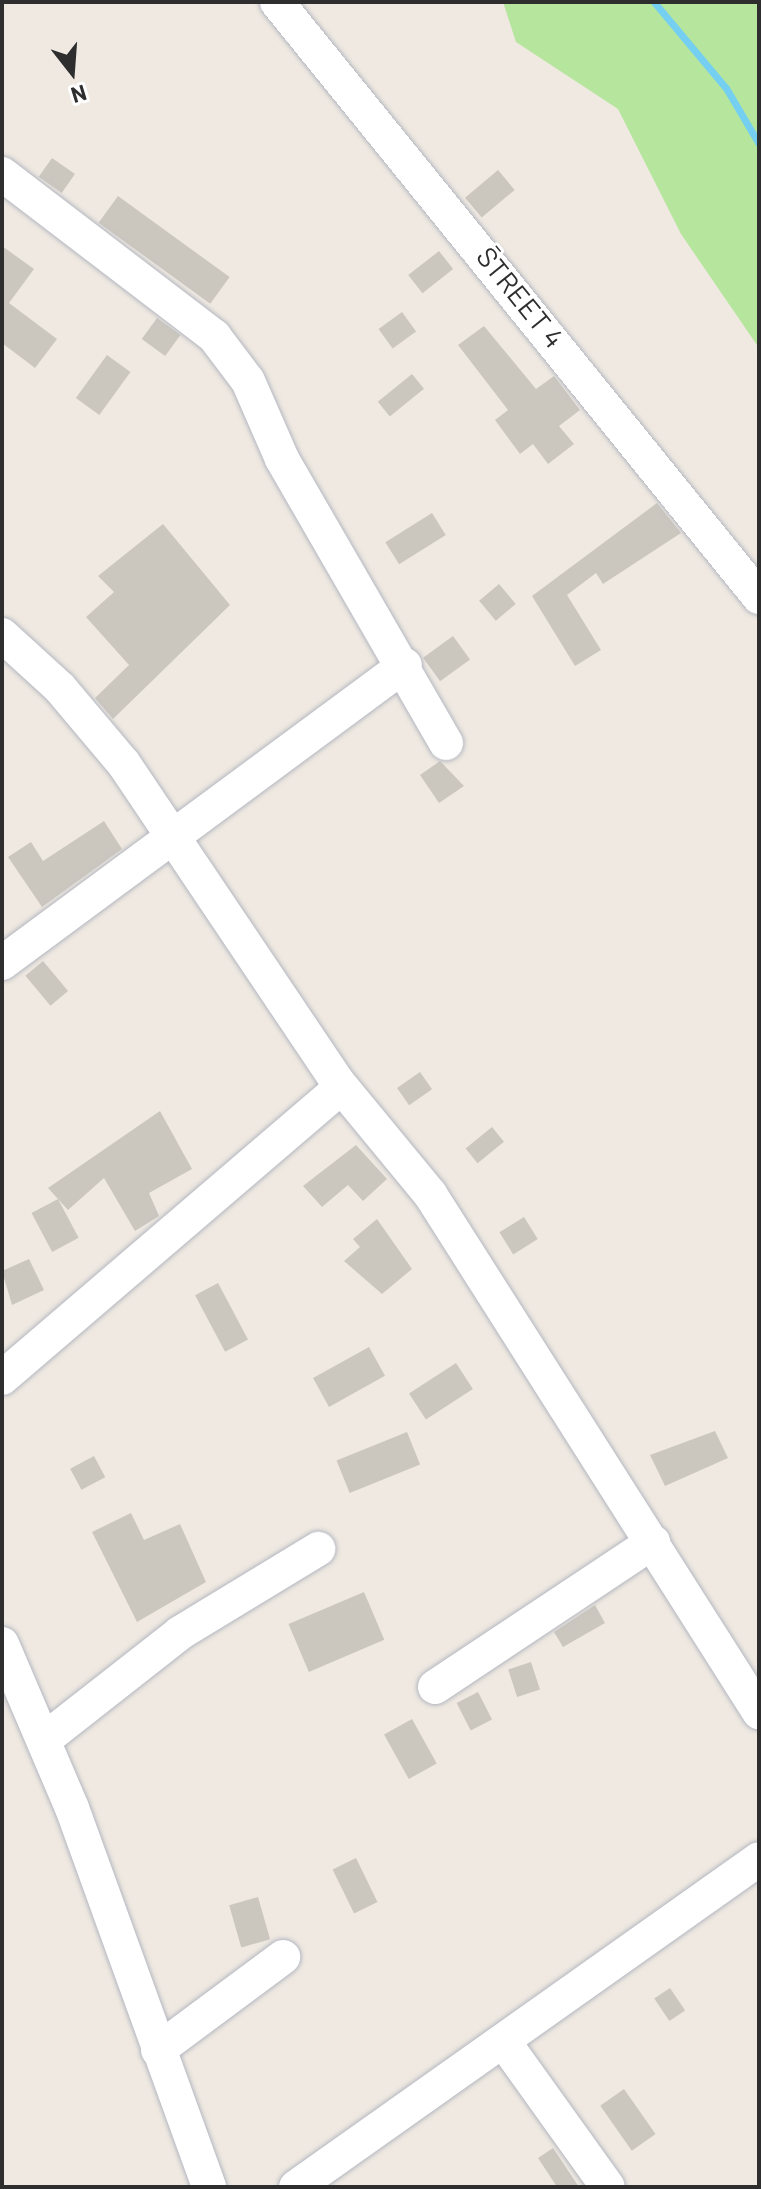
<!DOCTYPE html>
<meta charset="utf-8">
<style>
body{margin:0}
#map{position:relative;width:761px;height:2189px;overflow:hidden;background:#efe9e1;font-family:Barlow,sans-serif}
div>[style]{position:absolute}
.green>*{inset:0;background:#b6e59e}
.stream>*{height:7px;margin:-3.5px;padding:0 3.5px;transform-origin:3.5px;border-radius:3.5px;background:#75cff0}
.building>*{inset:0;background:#cbc7bf;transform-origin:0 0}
.roads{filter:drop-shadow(0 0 2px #b4b7c1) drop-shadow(0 0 2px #b4b7c1)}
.minor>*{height:34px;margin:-17px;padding:0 17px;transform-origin:17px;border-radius:17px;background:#fff}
span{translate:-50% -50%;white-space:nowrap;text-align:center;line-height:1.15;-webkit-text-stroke:6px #fff;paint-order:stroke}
.street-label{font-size:28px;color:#2e2e2e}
.frame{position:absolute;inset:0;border:4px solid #2e2e2e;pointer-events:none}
.north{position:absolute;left:32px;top:32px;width:80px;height:80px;-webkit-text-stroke:6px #fff;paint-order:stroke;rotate:163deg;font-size:22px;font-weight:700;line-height:32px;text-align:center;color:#2e2e2e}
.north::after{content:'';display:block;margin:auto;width:28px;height:36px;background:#2e2e2e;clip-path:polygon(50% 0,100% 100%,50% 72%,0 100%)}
</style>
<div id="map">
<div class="green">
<div style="clip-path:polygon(503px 2px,759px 2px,759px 348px,681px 234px,618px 109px,516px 42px)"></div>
</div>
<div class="stream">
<div style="left:654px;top:2px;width:112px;rotate:50.1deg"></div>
<div style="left:726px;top:88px;width:65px;rotate:59.5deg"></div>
</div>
<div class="building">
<div style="left:52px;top:158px;width:28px;height:23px;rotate:35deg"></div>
<div style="left:498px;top:170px;width:26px;height:43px;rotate:50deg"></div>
<div style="left:118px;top:196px;width:138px;height:33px;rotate:36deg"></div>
<div style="clip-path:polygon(2px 246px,34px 269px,9px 303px,57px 339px,35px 368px,2px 343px)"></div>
<div style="left:439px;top:251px;width:23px;height:39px;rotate:52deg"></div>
<div style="left:402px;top:312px;width:24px;height:29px;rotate:54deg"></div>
<div style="left:157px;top:318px;width:29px;height:26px;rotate:36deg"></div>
<div style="clip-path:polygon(484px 326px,536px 389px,554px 376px,580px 410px,559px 426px,574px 444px,548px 464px,533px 444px,520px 454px,495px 420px,508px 410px,458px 345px)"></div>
<div style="left:107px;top:355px;width:29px;height:53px;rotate:36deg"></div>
<div style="left:412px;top:374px;width:19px;height:44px;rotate:51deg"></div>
<div style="clip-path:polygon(657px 503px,681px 533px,603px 584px,596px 573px,567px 595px,601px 650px,575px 666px,532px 596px)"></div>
<div style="left:432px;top:513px;width:26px;height:55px;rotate:58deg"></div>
<div style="clip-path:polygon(163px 524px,230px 605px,113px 719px,95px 698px,129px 665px,86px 617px,114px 592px,98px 576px)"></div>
<div style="left:499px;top:584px;width:26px;height:26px;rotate:50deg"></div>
<div style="left:453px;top:636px;width:29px;height:37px;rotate:54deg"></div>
<div style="clip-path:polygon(440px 761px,464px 786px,439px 803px,420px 775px)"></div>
<div style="clip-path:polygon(104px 821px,122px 849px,42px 907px,8px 857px,31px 842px,43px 861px)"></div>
<div style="left:43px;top:961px;width:39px;height:23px;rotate:50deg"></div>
<div style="left:420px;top:1072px;width:21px;height:28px;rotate:55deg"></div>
<div style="clip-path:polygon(160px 1111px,192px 1169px,149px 1193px,159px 1216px,135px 1231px,104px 1178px,68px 1210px,48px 1188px)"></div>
<div style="left:492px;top:1127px;width:19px;height:34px;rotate:51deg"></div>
<div style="clip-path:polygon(356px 1145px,387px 1179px,363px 1201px,348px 1185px,322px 1207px,303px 1186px)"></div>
<div style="left:58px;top:1199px;width:44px;height:30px;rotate:62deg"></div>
<div style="left:524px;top:1217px;width:26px;height:29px;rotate:58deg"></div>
<div style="clip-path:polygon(377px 1219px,412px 1269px,382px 1294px,344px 1261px,360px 1247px,353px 1239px)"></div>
<div style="clip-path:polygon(29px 1259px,44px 1290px,12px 1305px,2px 1271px)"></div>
<div style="left:218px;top:1283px;width:64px;height:26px;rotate:62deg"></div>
<div style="left:369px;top:1347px;width:33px;height:64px;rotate:61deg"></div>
<div style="left:456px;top:1363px;width:31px;height:56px;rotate:57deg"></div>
<div style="clip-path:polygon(715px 1431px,728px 1458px,665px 1486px,650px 1455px)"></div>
<div style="left:407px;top:1432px;width:35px;height:76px;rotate:68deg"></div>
<div style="left:94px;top:1456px;width:24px;height:27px;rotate:62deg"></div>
<div style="clip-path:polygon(131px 1513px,144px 1540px,180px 1524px,206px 1582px,137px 1622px,92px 1532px)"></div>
<div style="left:364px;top:1592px;width:52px;height:82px;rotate:67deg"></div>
<div style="clip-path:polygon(595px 1605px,605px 1623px,563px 1647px,554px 1632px)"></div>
<div style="left:531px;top:1662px;width:29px;height:24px;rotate:72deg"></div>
<div style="left:478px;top:1692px;width:31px;height:24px;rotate:63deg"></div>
<div style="left:412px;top:1719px;width:51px;height:32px;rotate:61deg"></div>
<div style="left:356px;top:1858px;width:49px;height:26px;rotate:64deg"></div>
<div style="left:258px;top:1897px;width:44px;height:30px;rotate:74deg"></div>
<div style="left:670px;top:1988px;width:27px;height:19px;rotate:56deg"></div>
<div style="left:624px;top:2089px;width:55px;height:29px;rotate:55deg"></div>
<div style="clip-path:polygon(553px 2148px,579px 2187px,557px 2187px,538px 2158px)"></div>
</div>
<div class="roads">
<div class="minor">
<div style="left:277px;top:2px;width:766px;rotate:50.99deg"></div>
<div style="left:2px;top:174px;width:267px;rotate:37.4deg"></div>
<div style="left:214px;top:336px;width:56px;rotate:52.9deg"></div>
<div style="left:248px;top:381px;width:85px;rotate:66.4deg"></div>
<div style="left:282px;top:459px;width:328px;rotate:60deg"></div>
<div style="left:2px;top:635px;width:79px;rotate:42.4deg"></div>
<div style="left:60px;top:688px;width:99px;rotate:49.9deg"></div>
<div style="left:124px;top:764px;width:381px;rotate:56.1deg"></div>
<div style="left:336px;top:1080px;width:148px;rotate:50.5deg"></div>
<div style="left:430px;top:1194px;width:614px;rotate:57.58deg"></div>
<div style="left:2px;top:963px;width:501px;rotate:-36.48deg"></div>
<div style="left:2px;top:1378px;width:447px;rotate:-40.6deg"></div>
<div style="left:2px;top:1644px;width:178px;rotate:66.9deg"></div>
<div style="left:72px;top:1808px;width:403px;rotate:70.1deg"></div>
<div style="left:435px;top:1687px;width:262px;rotate:-33.6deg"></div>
<div style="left:45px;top:1739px;width:172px;rotate:-38.1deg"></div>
<div style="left:180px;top:1633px;width:162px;rotate:-31.3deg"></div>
<div style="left:504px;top:2042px;width:178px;rotate:54.4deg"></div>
<div style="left:158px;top:2050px;width:156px;rotate:-36.6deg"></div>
<div style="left:296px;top:2187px;width:567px;rotate:-35.31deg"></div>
</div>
</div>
<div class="street-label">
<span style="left:521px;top:297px;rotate:51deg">S̄TREET 4</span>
</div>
<div class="frame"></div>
<div class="north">N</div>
</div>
